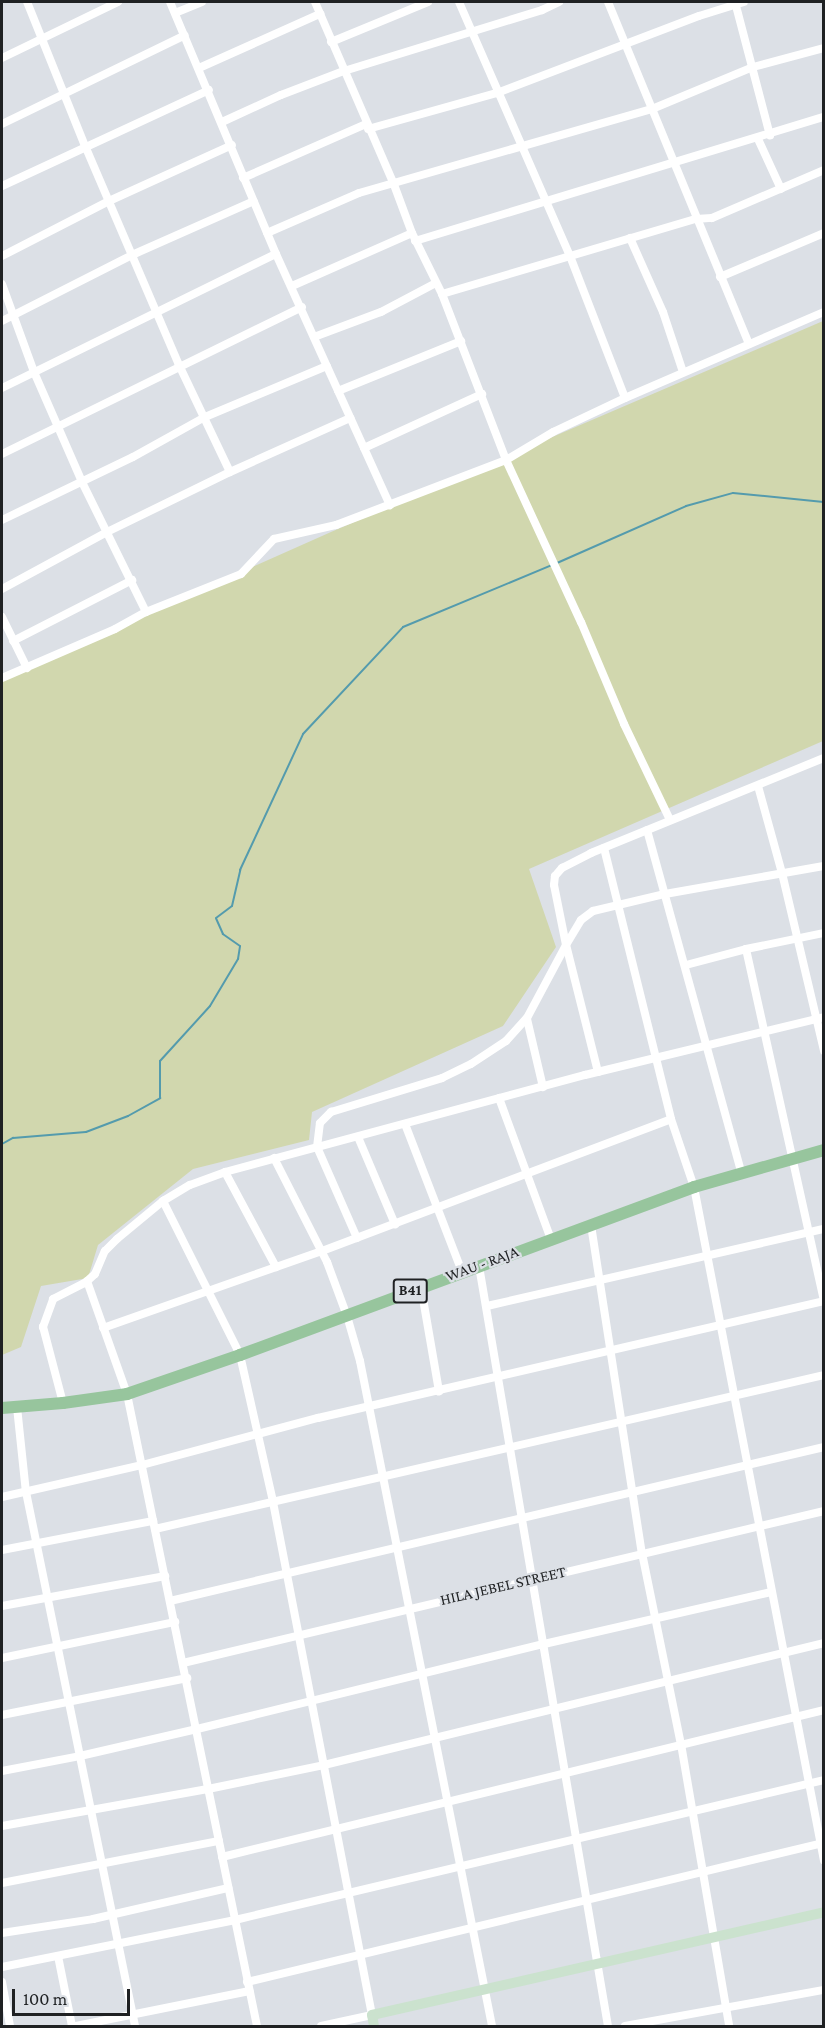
<!DOCTYPE html>
<style>
body{margin:0}
#map{position:relative;width:825px;height:2028px;overflow:hidden;background:#dce0e6;font-family:"Crimson Pro",serif}
div>[style]{position:absolute}
.green>*{inset:0;background:#d1d7ae}
.stream>*{height:2px;margin:-1px;padding:0 1px;transform-origin:1px;border-radius:1px;background:#549bad}
.street>*{height:8px;margin:-4px;padding:0 4px;transform-origin:4px;border-radius:4px;background:#fff}
.secondary>*{height:10px;margin:-5px;padding:0 5px;transform-origin:5px;border-radius:5px;background:#cbe2ce}
.primary>*{height:12px;margin:-6px;padding:0 6px;transform-origin:6px;border-radius:6px;background:#97c59d}
span{translate:-50% -50%;white-space:nowrap;text-align:center;line-height:1.15;-webkit-text-stroke:4.5px #dce0e6;paint-order:stroke}
.shield-label span{padding:2px 4px;background:#dce0e6;border:2px solid;border-radius:4px;-webkit-text-stroke-width:0}
.shield-label{font-size:15px;color:#1f2123;font-weight:700}
.street-label{font-size:16px;color:#1f2123}
.frame{position:absolute;inset:0;border:3px solid #1f2123;pointer-events:none}
.scale{position:absolute;left:12px;top:1989px;width:118px;height:27px;box-sizing:border-box;border:3px solid #1f2123;border-top:0;padding-left:8px;font-size:18px;line-height:21px;white-space:nowrap;color:#1f2123;-webkit-text-stroke:4px #dce0e6;paint-order:stroke}
</style>
<div id="map">
<div class="green">
<div style="clip-path:polygon(823px 321px,823px 741px,529px 869px,556px 947px,503px 1026px,312px 1112px,309px 1140px,193px 1169px,98px 1245px,88px 1278px,41px 1286px,21px 1347px,2px 1355px,2px 678px,331px 532px)"></div>
</div>
<div class="stream">
<div style="left:557px;top:563px;width:141px;rotate:-23.8deg"></div>
<div style="left:686px;top:506px;width:49px;rotate:-15.5deg"></div>
<div style="left:733px;top:493px;width:91px;rotate:5.6deg"></div>
<div style="left:2px;top:1144px;width:13px;rotate:-29deg"></div>
<div style="left:13px;top:1138px;width:73px;rotate:-4.7deg"></div>
<div style="left:86px;top:1132px;width:45px;rotate:-20.9deg"></div>
<div style="left:128px;top:1116px;width:37px;rotate:-29deg"></div>
<div style="left:160px;top:1098px;width:37px;rotate:-90deg"></div>
<div style="left:160px;top:1061px;width:74px;rotate:-47.7deg"></div>
<div style="left:210px;top:1006px;width:55px;rotate:-59.2deg"></div>
<div style="left:238px;top:959px;width:13px;rotate:-81deg"></div>
<div style="left:240px;top:946px;width:21px;rotate:-145deg"></div>
<div style="left:223px;top:934px;width:17px;rotate:-114deg"></div>
<div style="left:216px;top:918px;width:20px;rotate:-37deg"></div>
<div style="left:232px;top:906px;width:37px;rotate:-77deg"></div>
<div style="left:240px;top:870px;width:150px;rotate:-65.1deg"></div>
<div style="left:303px;top:734px;width:146px;rotate:-46.9deg"></div>
<div style="left:403px;top:627px;width:161px;rotate:-22.6deg"></div>
</div>
<div class="street">
<div style="left:170px;top:2px;width:273px;rotate:67.2deg"></div>
<div style="left:276px;top:254px;width:276px;rotate:65.6deg"></div>
<div style="left:315px;top:2px;width:196px;rotate:66.6deg"></div>
<div style="left:393px;top:182px;width:54px;rotate:69.6deg"></div>
<div style="left:412px;top:233px;width:68px;rotate:63.8deg"></div>
<div style="left:442px;top:294px;width:178px;rotate:68.9deg"></div>
<div style="left:506px;top:460px;width:179px;rotate:65.2deg"></div>
<div style="left:581px;top:622px;width:111px;rotate:67.1deg"></div>
<div style="left:624px;top:724px;width:106px;rotate:64.4deg"></div>
<div style="left:459px;top:2px;width:277px;rotate:66.4deg"></div>
<div style="left:570px;top:256px;width:152px;rotate:68.8deg"></div>
<div style="left:608px;top:2px;width:370px;rotate:67.6deg"></div>
<div style="left:735px;top:2px;width:138px;rotate:75.3deg"></div>
<div style="left:175px;top:13px;width:29px;rotate:-22deg"></div>
<div style="left:331px;top:42px;width:105px;rotate:-22.4deg"></div>
<div style="left:2px;top:58px;width:129px;rotate:-25.8deg"></div>
<div style="left:199px;top:68px;width:133px;rotate:-24.1deg"></div>
<div style="left:222px;top:122px;width:65px;rotate:-24.6deg"></div>
<div style="left:281px;top:95px;width:67px;rotate:-20.9deg"></div>
<div style="left:344px;top:71px;width:207px;rotate:-17.1deg"></div>
<div style="left:542px;top:10px;width:19px;rotate:-25deg"></div>
<div style="left:2px;top:124px;width:203px;rotate:-25.9deg"></div>
<div style="left:368px;top:129px;width:134px;rotate:-15.6deg"></div>
<div style="left:497px;top:93px;width:216px;rotate:-20.9deg"></div>
<div style="left:699px;top:16px;width:47px;rotate:-17.3deg"></div>
<div style="left:758px;top:139px;width:55px;rotate:65.3deg"></div>
<div style="left:243px;top:178px;width:134px;rotate:-23.7deg"></div>
<div style="left:2px;top:186px;width:228px;rotate:-24.9deg"></div>
<div style="left:267px;top:233px;width:100px;rotate:-23.5deg"></div>
<div style="left:359px;top:193px;width:305px;rotate:-16deg"></div>
<div style="left:652px;top:109px;width:109px;rotate:-22.6deg"></div>
<div style="left:753px;top:67px;width:73px;rotate:-15deg"></div>
<div style="left:630px;top:238px;width:81px;rotate:66deg"></div>
<div style="left:663px;top:312px;width:63px;rotate:71.6deg"></div>
<div style="left:415px;top:241px;width:427px;rotate:-16.9deg"></div>
<div style="left:2px;top:256px;width:120px;rotate:-27.2deg"></div>
<div style="left:109px;top:201px;width:135px;rotate:-24.5deg"></div>
<div style="left:720px;top:277px;width:113px;rotate:-22.9deg"></div>
<div style="left:2px;top:284px;width:94px;rotate:70deg"></div>
<div style="left:34px;top:372px;width:120px;rotate:66.4deg"></div>
<div style="left:82px;top:482px;width:145px;rotate:63.8deg"></div>
<div style="left:292px;top:286px;width:131px;rotate:-23.8deg"></div>
<div style="left:442px;top:294px;width:265px;rotate:-16.5deg"></div>
<div style="left:696px;top:219px;width:16px;rotate:-4deg"></div>
<div style="left:712px;top:218px;width:122px;rotate:-23.2deg"></div>
<div style="left:2px;top:321px;width:146px;rotate:-26.9deg"></div>
<div style="left:132px;top:255px;width:133px;rotate:-23.9deg"></div>
<div style="left:314px;top:337px;width:72px;rotate:-20.5deg"></div>
<div style="left:381px;top:312px;width:62px;rotate:-27.8deg"></div>
<div style="left:2px;top:388px;width:305px;rotate:-26.1deg"></div>
<div style="left:338px;top:391px;width:133px;rotate:-22.1deg"></div>
<div style="left:364px;top:448px;width:130px;rotate:-24.6deg"></div>
<div style="left:2px;top:454px;width:334px;rotate:-26.1deg"></div>
<div style="left:230px;top:472px;width:132px;rotate:-24.2deg"></div>
<div style="left:2px;top:520px;width:145px;rotate:-25.7deg"></div>
<div style="left:133px;top:457px;width:82px;rotate:-29.1deg"></div>
<div style="left:205px;top:417px;width:132px;rotate:-22.7deg"></div>
<div style="left:2px;top:589px;width:119px;rotate:-28.5deg"></div>
<div style="left:107px;top:532px;width:137px;rotate:-26deg"></div>
<div style="left:230px;top:472px;width:119px;rotate:-115.5deg"></div>
<div style="left:179px;top:365px;width:238px;rotate:-113.2deg"></div>
<div style="left:85px;top:146px;width:155px;rotate:-111.9deg"></div>
<div style="left:2px;top:617px;width:57px;rotate:63.9deg"></div>
<div style="left:13px;top:641px;width:134px;rotate:-27.1deg"></div>
<div style="left:2px;top:678px;width:123px;rotate:-23.4deg"></div>
<div style="left:115px;top:629px;width:35px;rotate:-29deg"></div>
<div style="left:146px;top:612px;width:102px;rotate:-21.8deg"></div>
<div style="left:241px;top:574px;width:48px;rotate:-46.7deg"></div>
<div style="left:274px;top:539px;width:64px;rotate:-12.7deg"></div>
<div style="left:336px;top:525px;width:182px;rotate:-20.9deg"></div>
<div style="left:506px;top:460px;width:55px;rotate:-30.8deg"></div>
<div style="left:553px;top:432px;width:80px;rotate:-25.3deg"></div>
<div style="left:625px;top:398px;width:217px;rotate:-23.4deg"></div>
<div style="left:758px;top:786px;width:90px;rotate:74.6deg"></div>
<div style="left:782px;top:873px;width:183px;rotate:76.7deg"></div>
<div style="left:647px;top:830px;width:355px;rotate:74.6deg"></div>
<div style="left:604px;top:848px;width:279px;rotate:76.1deg"></div>
<div style="left:671px;top:1119px;width:72px;rotate:71.3deg"></div>
<div style="left:694px;top:1187px;width:686px;rotate:79.08deg"></div>
<div style="left:746px;top:949px;width:361px;rotate:77.5deg"></div>
<div style="left:686px;top:965px;width:62px;rotate:-14.9deg"></div>
<div style="left:746px;top:949px;width:80px;rotate:-11.6deg"></div>
<div style="left:527px;top:1019px;width:70px;rotate:76.8deg"></div>
<div style="left:598px;top:1072px;width:131px;rotate:-104.1deg"></div>
<div style="left:566px;top:945px;width:29px;rotate:-59deg"></div>
<div style="left:581px;top:920px;width:15px;rotate:-37deg"></div>
<div style="left:593px;top:911px;width:74px;rotate:-13.3deg"></div>
<div style="left:665px;top:894px;width:161px;rotate:-10deg"></div>
<div style="left:499px;top:1098px;width:150px;rotate:69.8deg"></div>
<div style="left:405px;top:1124px;width:159px;rotate:68.9deg"></div>
<div style="left:358px;top:1137px;width:95px;rotate:67deg"></div>
<div style="left:274px;top:1158px;width:117px;rotate:63deg"></div>
<div style="left:327px;top:1262px;width:58px;rotate:69.7deg"></div>
<div style="left:347px;top:1316px;width:47px;rotate:73.9deg"></div>
<div style="left:360px;top:1361px;width:678px;rotate:78.77deg"></div>
<div style="left:225px;top:1172px;width:108px;rotate:61.8deg"></div>
<div style="left:163px;top:1201px;width:172px;rotate:63.4deg"></div>
<div style="left:240px;top:1355px;width:151px;rotate:77.3deg"></div>
<div style="left:273px;top:1502px;width:522px;rotate:79.08deg"></div>
<div style="left:372px;top:2015px;width:52px;rotate:167.8deg"></div>
<div style="left:591px;top:1225px;width:332px;rotate:81.2deg"></div>
<div style="left:642px;top:1553px;width:195px;rotate:78.5deg"></div>
<div style="left:681px;top:1744px;width:286px;rotate:80.3deg"></div>
<div style="left:357px;top:1238px;width:99px;rotate:-113.7deg"></div>
<div style="left:317px;top:1147px;width:24px;rotate:-83deg"></div>
<div style="left:320px;top:1123px;width:16px;rotate:-45deg"></div>
<div style="left:331px;top:1112px;width:116px;rotate:-17deg"></div>
<div style="left:442px;top:1078px;width:32px;rotate:-26deg"></div>
<div style="left:471px;top:1064px;width:42px;rotate:-33.3deg"></div>
<div style="left:506px;top:1041px;width:31px;rotate:-48deg"></div>
<div style="left:527px;top:1018px;width:83px;rotate:-61.9deg"></div>
<div style="left:566px;top:945px;width:61px;rotate:-101.3deg"></div>
<div style="left:554px;top:885px;width:9px;rotate:-84deg"></div>
<div style="left:555px;top:876px;width:11px;rotate:-49deg"></div>
<div style="left:562px;top:868px;width:33px;rotate:-27deg"></div>
<div style="left:591px;top:853px;width:252px;rotate:-22.2deg"></div>
<div style="left:479px;top:1266px;width:771px;rotate:80.37deg"></div>
<div style="left:87px;top:1281px;width:120px;rotate:70.5deg"></div>
<div style="left:127px;top:1394px;width:645px;rotate:78.38deg"></div>
<div style="left:421px;top:1287px;width:106px;rotate:80.2deg"></div>
<div style="left:487px;top:1306px;width:346px;rotate:-12.9deg"></div>
<div style="left:103px;top:1328px;width:232px;rotate:-19.4deg"></div>
<div style="left:322px;top:1251px;width:373px;rotate:-20.7deg"></div>
<div style="left:63px;top:1403px;width:79px;rotate:-104.7deg"></div>
<div style="left:43px;top:1327px;width:30px;rotate:-70deg"></div>
<div style="left:53px;top:1299px;width:36px;rotate:-27deg"></div>
<div style="left:85px;top:1283px;width:13px;rotate:-42deg"></div>
<div style="left:95px;top:1274px;width:25px;rotate:-67deg"></div>
<div style="left:105px;top:1251px;width:17px;rotate:-45deg"></div>
<div style="left:117px;top:1239px;width:60px;rotate:-39.6deg"></div>
<div style="left:163px;top:1201px;width:31px;rotate:-31deg"></div>
<div style="left:190px;top:1185px;width:37px;rotate:-20deg"></div>
<div style="left:225px;top:1172px;width:373px;rotate:-15.1deg"></div>
<div style="left:585px;top:1075px;width:246px;rotate:-13.6deg"></div>
<div style="left:17px;top:1407px;width:85px;rotate:84deg"></div>
<div style="left:26px;top:1492px;width:545px;rotate:78.46deg"></div>
<div style="left:2px;top:1497px;width:144px;rotate:-12.9deg"></div>
<div style="left:142px;top:1465px;width:182px;rotate:-15deg"></div>
<div style="left:318px;top:1418px;width:519px;rotate:-13.02deg"></div>
<div style="left:155px;top:1529px;width:686px;rotate:-12.96deg"></div>
<div style="left:2px;top:1550px;width:154px;rotate:-10.9deg"></div>
<div style="left:170px;top:1601px;width:672px;rotate:-13.25deg"></div>
<div style="left:2px;top:1606px;width:166px;rotate:-10.4deg"></div>
<div style="left:2px;top:1658px;width:177px;rotate:-11.8deg"></div>
<div style="left:183px;top:1663px;width:659px;rotate:-13.34deg"></div>
<div style="left:2px;top:1715px;width:189px;rotate:-11.3deg"></div>
<div style="left:2px;top:1771px;width:79px;rotate:-10.9deg"></div>
<div style="left:80px;top:1756px;width:120px;rotate:-13deg"></div>
<div style="left:197px;top:1729px;width:357px;rotate:-13.8deg"></div>
<div style="left:544px;top:1644px;width:233px;rotate:-12.9deg"></div>
<div style="left:2px;top:1826px;width:209px;rotate:-10.2deg"></div>
<div style="left:208px;top:1789px;width:118px;rotate:-11.7deg"></div>
<div style="left:324px;top:1765px;width:515px;rotate:-13.71deg"></div>
<div style="left:222px;top:1857px;width:620px;rotate:-13.72deg"></div>
<div style="left:2px;top:1883px;width:221px;rotate:-11deg"></div>
<div style="left:2px;top:1933px;width:92px;rotate:-8.7deg"></div>
<div style="left:93px;top:1919px;width:139px;rotate:-12.9deg"></div>
<div style="left:58px;top:1956px;width:71px;rotate:78.7deg"></div>
<div style="left:2px;top:1967px;width:238px;rotate:-11.4deg"></div>
<div style="left:235px;top:1920px;width:605px;rotate:-13.37deg"></div>
<div style="left:2px;top:1982px;width:45px;rotate:79.7deg"></div>
<div style="left:247px;top:1982px;width:593px;rotate:-13.57deg"></div>
<div style="left:76px;top:2026px;width:177px;rotate:-11.4deg"></div>
<div style="left:625px;top:2026px;width:202px;rotate:-10.3deg"></div>
</div>
<div class="secondary">
<div style="left:374px;top:2026px;width:11px;rotate:-100deg"></div>
<div style="left:372px;top:2015px;width:464px;rotate:-12.8deg"></div>
</div>
<div class="primary">
<div style="left:2px;top:1408px;width:61px;rotate:-4.7deg"></div>
<div style="left:63px;top:1403px;width:65px;rotate:-8deg"></div>
<div style="left:127px;top:1394px;width:120px;rotate:-19deg"></div>
<div style="left:240px;top:1355px;width:484px;rotate:-20.3deg"></div>
<div style="left:694px;top:1187px;width:135px;rotate:-15.9deg"></div>
</div>
<div class="shield-label">
<span style="left:410px;top:1291px">B41</span>
</div>
<div class="street-label">
<span style="left:482px;top:1264px;rotate:-20deg">WAU - RAJA</span>
<span style="left:503px;top:1586px;rotate:-13deg">HILA JEBEL STREET</span>
</div>
<div class="frame"></div>
<div class="scale">100 m</div>
</div>
